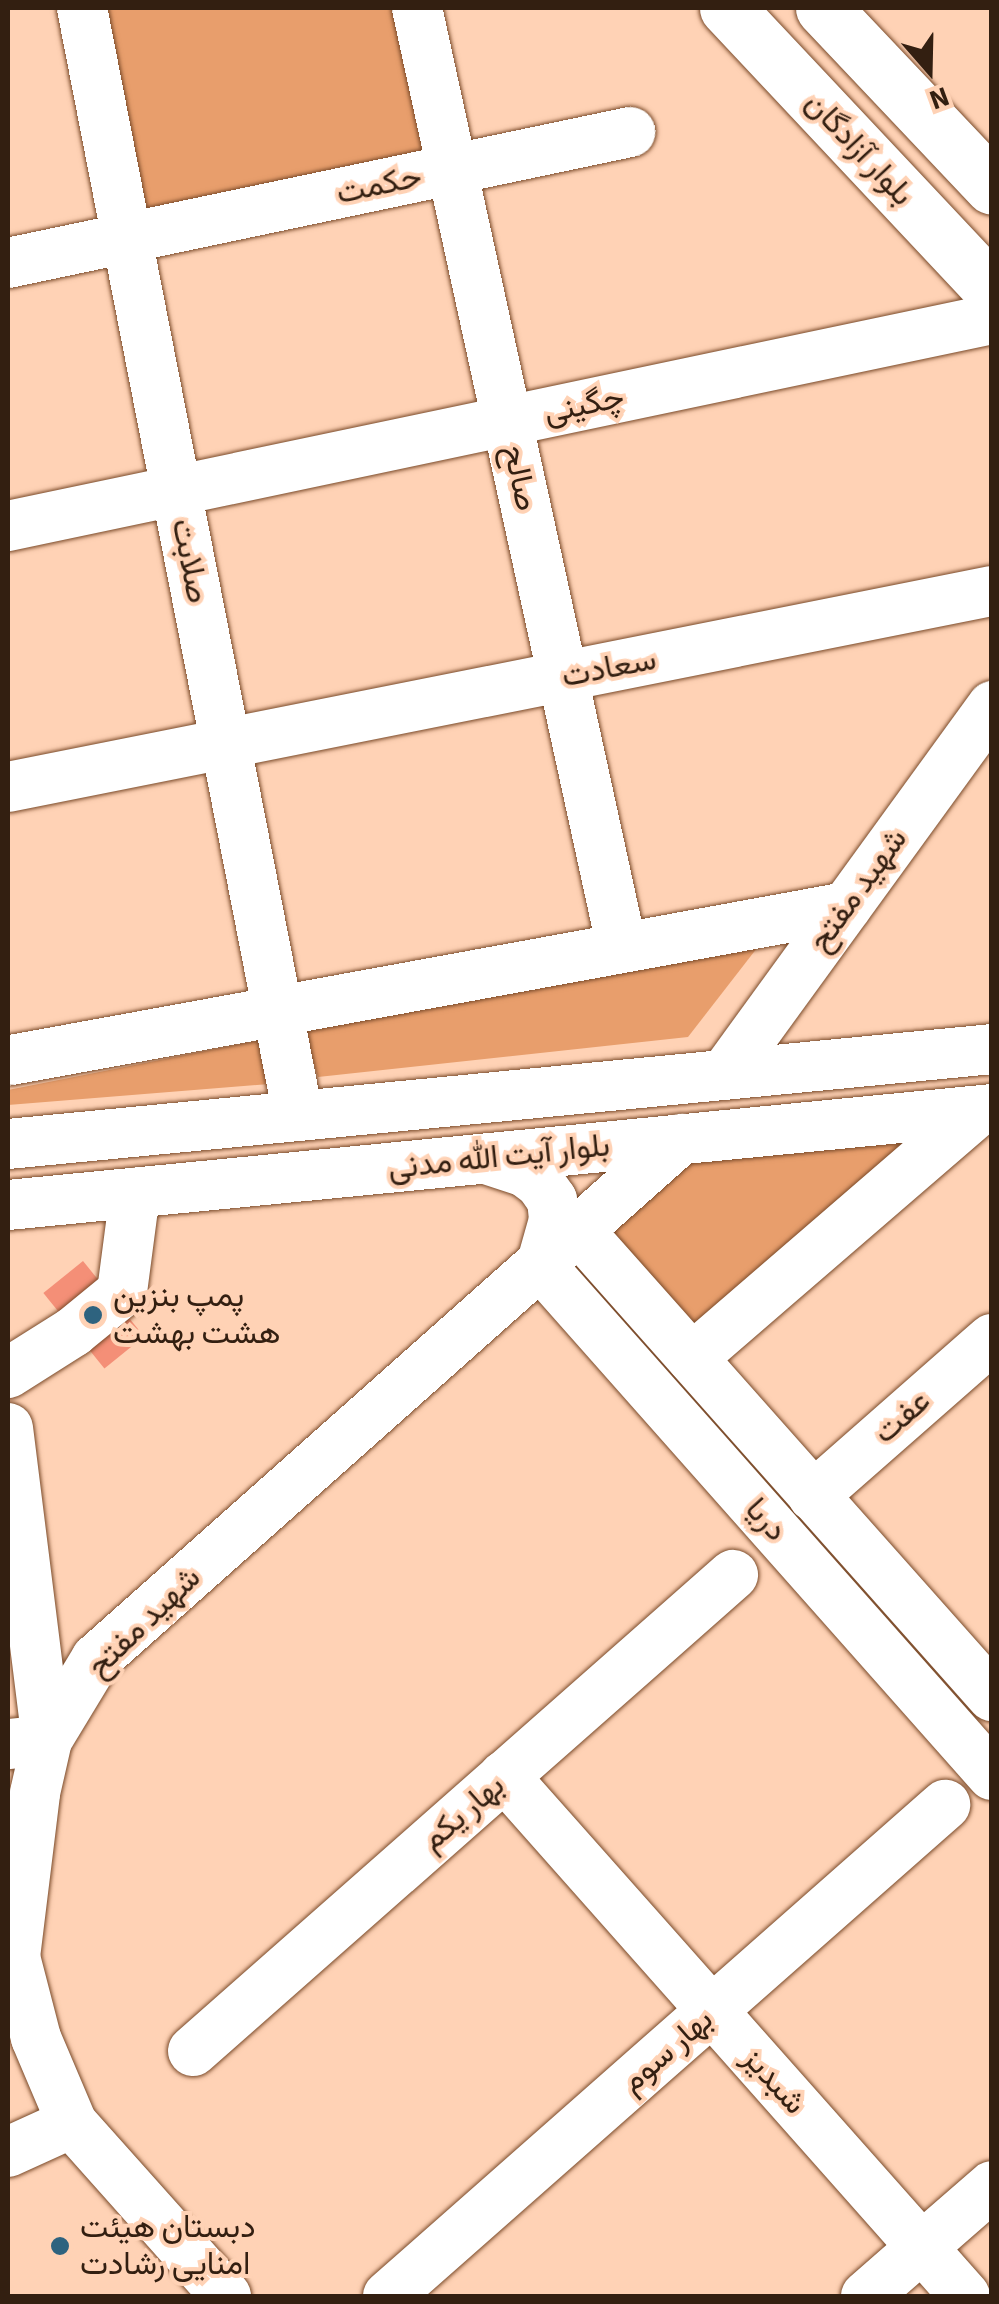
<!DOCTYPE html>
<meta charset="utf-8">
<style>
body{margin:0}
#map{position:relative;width:999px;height:2304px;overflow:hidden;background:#ffd2b5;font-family:"Source Sans 3",Vazirmatn,sans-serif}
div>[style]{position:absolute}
.green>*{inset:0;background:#e89e6c}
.building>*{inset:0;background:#f48f77;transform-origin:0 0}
.roads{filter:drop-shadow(0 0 2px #7a4a29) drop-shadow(0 0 2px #7a4a29)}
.minor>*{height:50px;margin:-25px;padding:0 25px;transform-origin:25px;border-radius:25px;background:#fff}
.major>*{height:55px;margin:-27.5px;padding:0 27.5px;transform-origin:27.5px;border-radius:27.5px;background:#fff}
.dots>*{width:28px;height:28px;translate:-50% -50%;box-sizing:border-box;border:5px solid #ffd2b5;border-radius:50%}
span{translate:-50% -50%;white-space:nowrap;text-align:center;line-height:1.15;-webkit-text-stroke:8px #ffd2b5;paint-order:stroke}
.street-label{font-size:32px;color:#331f11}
.poi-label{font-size:32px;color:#331f11}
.left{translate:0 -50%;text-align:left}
.frame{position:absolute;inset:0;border:10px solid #331f11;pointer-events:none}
.north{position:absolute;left:879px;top:20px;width:100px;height:100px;-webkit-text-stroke:8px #ffd2b5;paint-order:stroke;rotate:160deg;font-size:28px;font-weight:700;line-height:40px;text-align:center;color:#331f11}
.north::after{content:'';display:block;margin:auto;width:35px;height:45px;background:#331f11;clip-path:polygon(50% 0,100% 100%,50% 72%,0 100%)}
</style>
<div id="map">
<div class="green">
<div style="clip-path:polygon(91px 8px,396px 8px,428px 151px,136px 211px)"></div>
<div style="clip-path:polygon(771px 930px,688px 1037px,318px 1077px,306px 1038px,309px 1031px)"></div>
<div style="clip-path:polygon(261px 1040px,269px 1084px,8px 1105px,8px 1090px)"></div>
<div style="clip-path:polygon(978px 1111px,692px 1358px,580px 1232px,681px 1139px)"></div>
</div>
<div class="building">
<div style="left:83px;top:1261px;width:97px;height:51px;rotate:51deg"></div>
</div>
<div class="roads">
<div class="minor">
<div style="left:82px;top:8px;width:1128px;rotate:78.96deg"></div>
<div style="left:417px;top:8px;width:962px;rotate:77.7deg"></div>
<div style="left:8px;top:263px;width:636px;rotate:-11.89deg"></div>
<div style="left:8px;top:526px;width:1006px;rotate:-11.88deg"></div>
<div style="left:8px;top:787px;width:1003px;rotate:-11.27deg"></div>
<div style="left:11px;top:1060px;width:849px;rotate:-10.38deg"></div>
<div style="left:725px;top:1074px;width:455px;rotate:-54deg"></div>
<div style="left:8px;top:1144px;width:989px;rotate:-5.51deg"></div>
<div style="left:486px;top:1159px;width:40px;rotate:18deg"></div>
<div style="left:524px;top:1171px;width:20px;rotate:37deg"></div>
<div style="left:540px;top:1183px;width:21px;rotate:55deg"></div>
<div style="left:552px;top:1200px;width:20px;rotate:84deg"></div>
<div style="left:554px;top:1220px;width:48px;rotate:105.8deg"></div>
<div style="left:541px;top:1266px;width:680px;rotate:48.46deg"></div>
<div style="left:8px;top:1205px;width:989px;rotate:-5.57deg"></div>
<div style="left:580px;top:1232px;width:621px;rotate:48.4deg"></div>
<div style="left:692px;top:1358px;width:378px;rotate:-40.8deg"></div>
<div style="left:8px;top:1373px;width:77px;rotate:-32.2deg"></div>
<div style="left:73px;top:1332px;width:63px;rotate:-39.2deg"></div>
<div style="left:122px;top:1292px;width:100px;rotate:-82.5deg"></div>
<div style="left:8px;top:1428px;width:314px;rotate:82.9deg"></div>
<div style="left:47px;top:1740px;width:39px;rotate:174deg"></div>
<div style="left:813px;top:1496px;width:238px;rotate:-41.3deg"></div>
<div style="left:504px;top:1776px;width:695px;rotate:48.44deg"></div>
<div style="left:193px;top:2051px;width:720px;rotate:-41.4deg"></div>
<div style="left:8px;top:2152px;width:70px;rotate:-24.4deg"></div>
<div style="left:226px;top:2296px;width:232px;rotate:-131.7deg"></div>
<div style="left:72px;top:2123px;width:92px;rotate:-113deg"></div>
<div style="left:36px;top:2038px;width:84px;rotate:-104.5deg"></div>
<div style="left:15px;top:1957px;width:165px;rotate:-83deg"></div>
<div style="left:35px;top:1793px;width:54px;rotate:-77.2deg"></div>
<div style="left:47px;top:1740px;width:95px;rotate:-58.8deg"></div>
<div style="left:96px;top:1659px;width:783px;rotate:-41.63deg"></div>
<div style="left:388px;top:2296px;width:743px;rotate:-41.4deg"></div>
<div style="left:866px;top:2296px;width:167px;rotate:-41.1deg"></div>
</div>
<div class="major">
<div style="left:727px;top:8px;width:387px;rotate:46.8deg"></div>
<div style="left:823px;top:8px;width:246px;rotate:46.6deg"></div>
</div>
</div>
<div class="dots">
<div style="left:93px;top:1315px;background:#2e637f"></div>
<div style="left:60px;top:2246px;background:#2e637f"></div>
</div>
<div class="street-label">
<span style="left:859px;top:149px;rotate:47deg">بلوار آزادگان</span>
<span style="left:379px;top:185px;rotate:-12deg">حکمت</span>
<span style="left:584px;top:405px;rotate:-12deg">چگینی</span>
<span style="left:520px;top:478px;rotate:78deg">صالح</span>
<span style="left:190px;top:561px;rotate:79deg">صلابت</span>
<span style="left:609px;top:668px;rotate:-11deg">سعادت</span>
<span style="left:858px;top:890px;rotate:-54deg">شهید مفتح</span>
<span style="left:499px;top:1157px;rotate:-6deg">بلوار آیت الله مدنی</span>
<span style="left:902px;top:1417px;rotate:-41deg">عفت</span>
<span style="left:766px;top:1520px;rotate:48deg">دریا</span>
<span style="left:144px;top:1622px;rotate:-44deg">شهید مفتح</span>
<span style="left:463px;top:1813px;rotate:-41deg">بهار یکم</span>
<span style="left:667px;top:2051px;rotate:-41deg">بهار سوم</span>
<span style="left:774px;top:2081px;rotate:48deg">شبدیز</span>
</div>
<div class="poi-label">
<span class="left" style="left:113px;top:1315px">پمپ بنزین<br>هشت بهشت</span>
<span class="left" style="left:80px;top:2246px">دبستان هیئت<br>امنایی رشادت</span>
</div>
<div class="frame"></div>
<div class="north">N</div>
</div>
